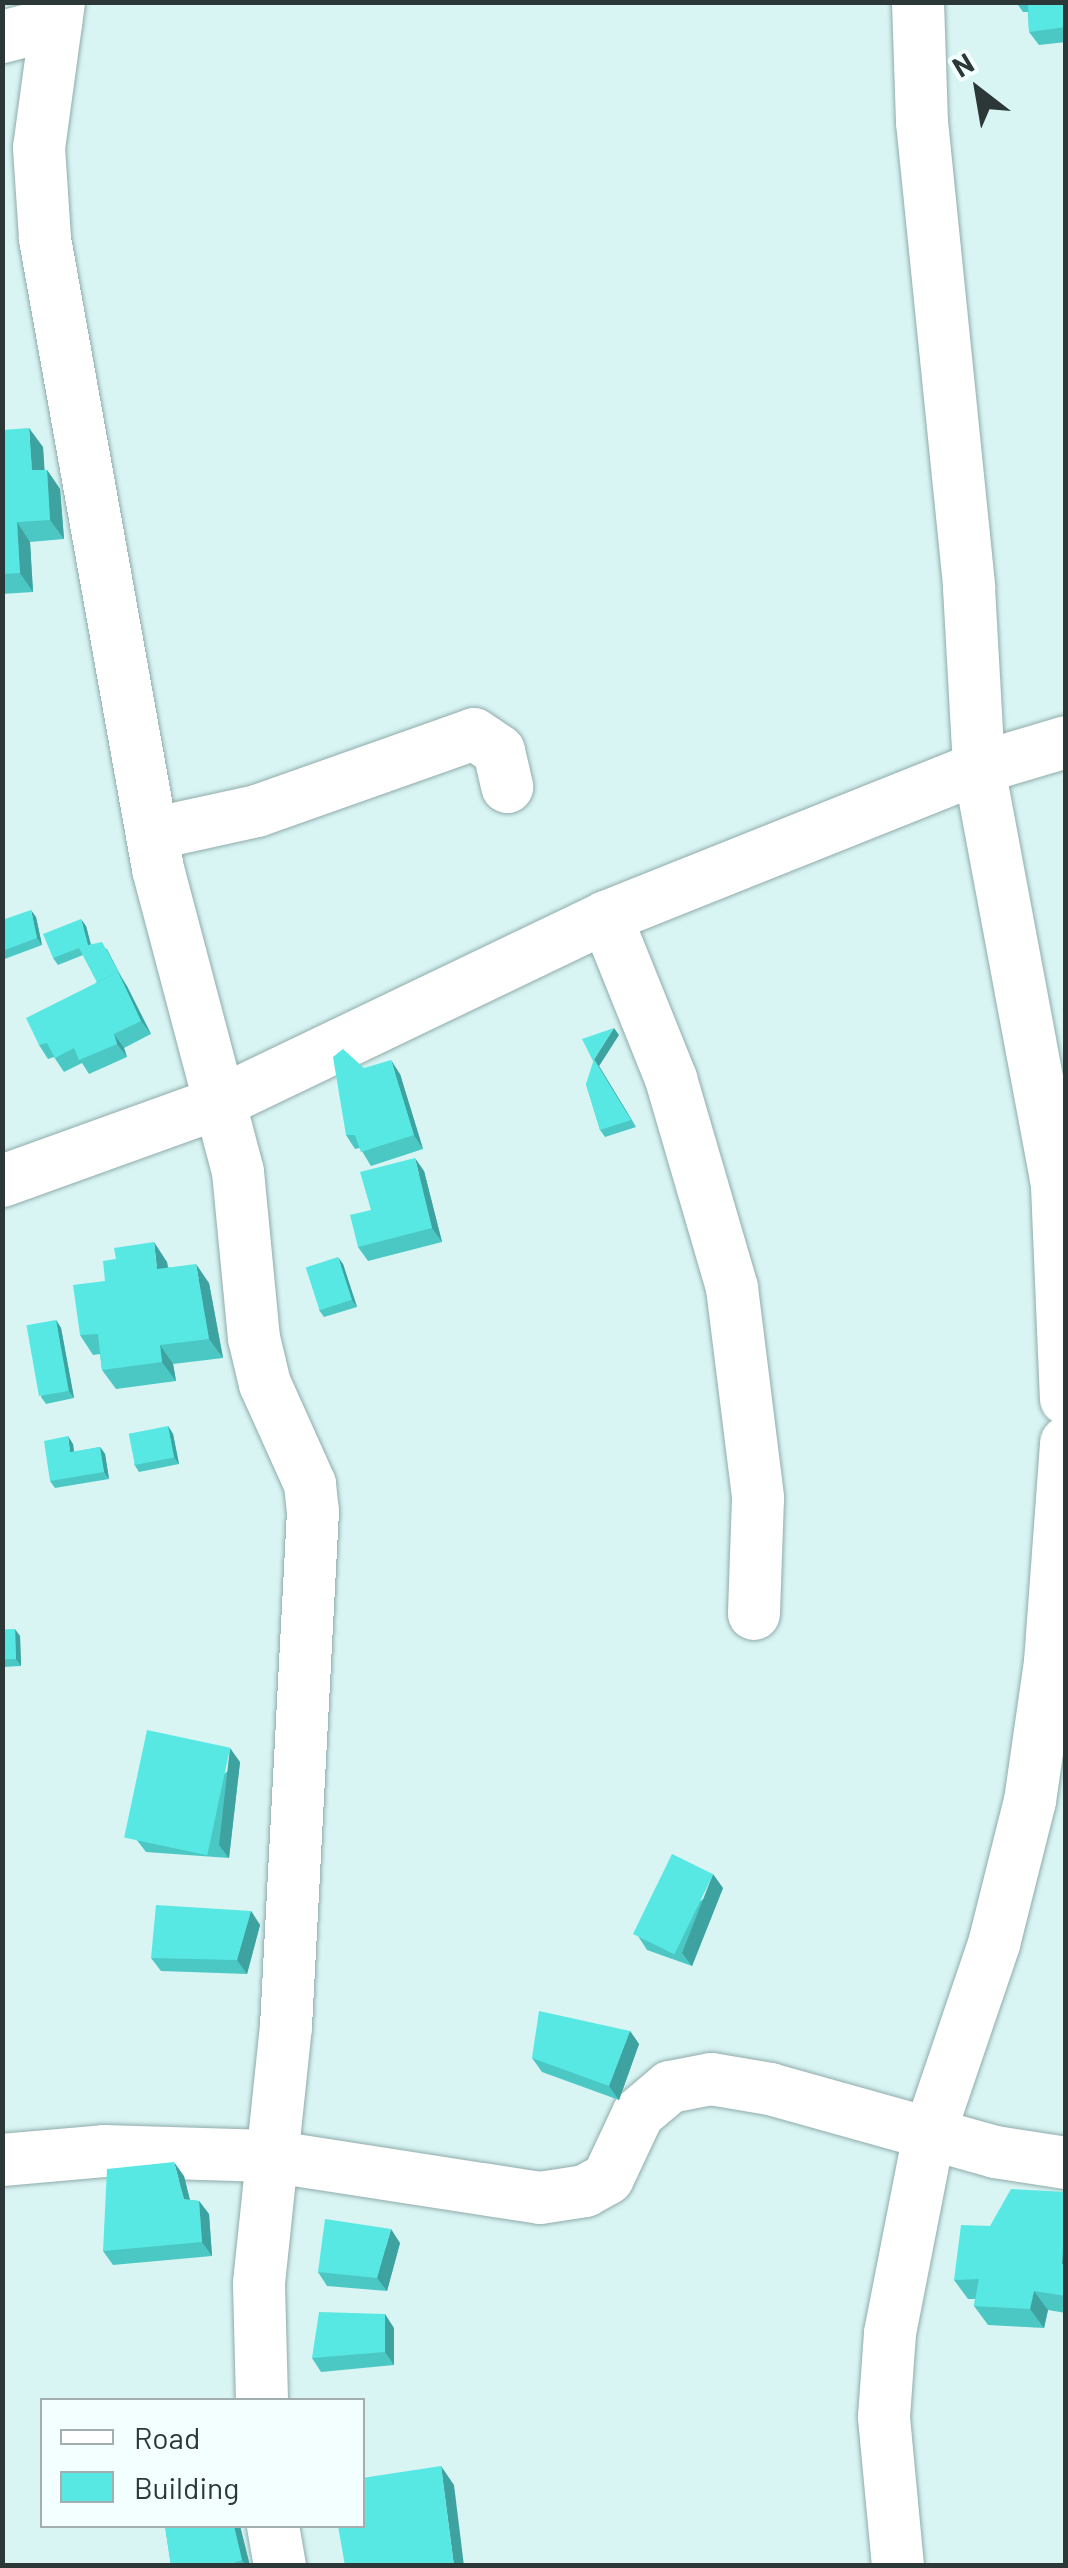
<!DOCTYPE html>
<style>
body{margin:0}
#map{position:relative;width:1068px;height:2568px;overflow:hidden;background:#d8f5f4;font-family:Barlow,sans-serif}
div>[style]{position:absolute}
.roads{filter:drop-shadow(0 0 2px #90abaa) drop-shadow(0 0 2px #90abaa)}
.minor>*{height:52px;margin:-26px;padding:0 26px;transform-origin:26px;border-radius:26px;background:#fff}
.wall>*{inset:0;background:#4cc8c4}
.shaded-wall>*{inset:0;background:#3ea2a0}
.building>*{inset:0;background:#58e8e4;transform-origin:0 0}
span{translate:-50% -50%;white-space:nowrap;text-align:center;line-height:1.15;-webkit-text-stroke:10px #f3fefe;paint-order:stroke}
.frame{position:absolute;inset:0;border:5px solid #2c3837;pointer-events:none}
.legend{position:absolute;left:40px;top:2398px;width:325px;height:130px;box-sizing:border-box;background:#f3fefe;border:2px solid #a3afae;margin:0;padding:12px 18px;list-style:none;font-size:30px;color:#2c3837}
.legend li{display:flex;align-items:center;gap:20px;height:50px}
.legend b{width:50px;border:2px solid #a3afae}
.north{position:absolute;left:928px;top:40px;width:100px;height:100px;-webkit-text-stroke:8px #f3fefe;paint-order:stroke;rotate:329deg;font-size:28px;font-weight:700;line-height:40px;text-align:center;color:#2c3837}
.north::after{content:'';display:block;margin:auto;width:35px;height:45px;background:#2c3837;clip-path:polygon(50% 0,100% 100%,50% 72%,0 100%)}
</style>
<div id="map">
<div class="roads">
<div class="minor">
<div style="left:59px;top:2px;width:147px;rotate:97.8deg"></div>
<div style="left:39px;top:148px;width:91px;rotate:86.2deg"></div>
<div style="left:45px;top:239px;width:640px;rotate:79.83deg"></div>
<div style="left:158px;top:869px;width:313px;rotate:75.2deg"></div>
<div style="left:238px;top:1172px;width:167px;rotate:84.5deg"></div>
<div style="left:254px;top:1338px;width:47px;rotate:76.6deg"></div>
<div style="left:265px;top:1384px;width:110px;rotate:65.8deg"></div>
<div style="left:310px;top:1484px;width:27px;rotate:84deg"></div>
<div style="left:313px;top:1511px;width:516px;rotate:93deg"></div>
<div style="left:286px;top:2026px;width:260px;rotate:96deg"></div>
<div style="left:259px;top:2285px;width:115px;rotate:88.5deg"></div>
<div style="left:918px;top:2px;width:120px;rotate:88.1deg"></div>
<div style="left:922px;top:122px;width:468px;rotate:84.2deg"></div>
<div style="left:969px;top:588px;width:180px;rotate:86.8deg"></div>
<div style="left:979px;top:768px;width:425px;rotate:79.4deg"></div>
<div style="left:1057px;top:1186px;width:213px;rotate:87.6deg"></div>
<div style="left:2px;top:37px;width:56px;rotate:-14.5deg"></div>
<div style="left:152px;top:834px;width:107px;rotate:-12.4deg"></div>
<div style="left:257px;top:811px;width:230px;rotate:-19.5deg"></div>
<div style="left:474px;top:734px;width:30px;rotate:34deg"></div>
<div style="left:499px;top:751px;width:37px;rotate:77deg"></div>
<div style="left:606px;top:917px;width:175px;rotate:68.1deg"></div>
<div style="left:671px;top:1079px;width:218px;rotate:73.7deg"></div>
<div style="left:732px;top:1288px;width:212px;rotate:82.9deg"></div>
<div style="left:758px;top:1498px;width:116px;rotate:92deg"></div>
<div style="left:2px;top:1181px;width:227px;rotate:-19.8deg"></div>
<div style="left:216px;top:1104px;width:433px;rotate:-25.6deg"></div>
<div style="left:606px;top:917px;width:402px;rotate:-21.8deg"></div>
<div style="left:979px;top:768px;width:91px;rotate:-16.6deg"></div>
<div style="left:2px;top:2160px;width:102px;rotate:-5deg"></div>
<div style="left:104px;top:2151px;width:165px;rotate:1.7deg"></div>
<div style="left:269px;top:2156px;width:274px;rotate:8.8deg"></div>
<div style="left:540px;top:2198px;width:46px;rotate:-8.8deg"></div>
<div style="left:585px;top:2191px;width:26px;rotate:-29deg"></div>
<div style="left:608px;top:2178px;width:71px;rotate:-64.9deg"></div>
<div style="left:638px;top:2114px;width:42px;rotate:-40.2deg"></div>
<div style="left:670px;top:2087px;width:42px;rotate:-11deg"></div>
<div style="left:711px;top:2079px;width:60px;rotate:9.6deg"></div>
<div style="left:770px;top:2089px;width:234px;rotate:15.6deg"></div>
<div style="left:995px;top:2152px;width:72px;rotate:8.8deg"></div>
<div style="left:273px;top:2526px;width:41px;rotate:80.1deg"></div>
<div style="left:898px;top:2566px;width:150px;rotate:-95.4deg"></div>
<div style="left:884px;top:2417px;width:84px;rotate:-85.9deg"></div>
<div style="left:890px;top:2333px;width:202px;rotate:-78.9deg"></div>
<div style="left:929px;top:2135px;width:202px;rotate:-71.2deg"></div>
<div style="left:994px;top:1944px;width:147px;rotate:-75.9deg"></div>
<div style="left:1030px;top:1801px;width:140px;rotate:-81.8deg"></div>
<div style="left:1050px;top:1662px;width:220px;rotate:-85.8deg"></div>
</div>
</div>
<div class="wall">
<div style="clip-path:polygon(1016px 2px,1066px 2px,1066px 42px,1039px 45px,1029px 32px,1028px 12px,1023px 12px)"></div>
<div style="clip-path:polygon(2px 430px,43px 447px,44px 470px,47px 470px,60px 489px,64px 539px,30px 542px,33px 592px,2px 594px)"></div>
<div style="clip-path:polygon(36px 917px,42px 945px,2px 960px,2px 920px)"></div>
<div style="clip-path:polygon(86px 926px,91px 945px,107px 949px,151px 1034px,124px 1048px,127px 1057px,89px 1074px,82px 1063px,64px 1072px,54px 1057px,48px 1059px,39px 1045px,97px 982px,83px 955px,58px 965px,53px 958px)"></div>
<div style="clip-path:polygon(619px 1035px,599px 1066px,636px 1127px,605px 1137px,600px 1130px,586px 1084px)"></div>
<div style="clip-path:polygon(364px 1068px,400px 1074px,423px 1149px,371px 1166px,360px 1148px,355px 1149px,346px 1135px)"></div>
<div style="clip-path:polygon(424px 1171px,442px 1242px,368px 1261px,358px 1247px,371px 1210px)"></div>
<div style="clip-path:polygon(167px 1262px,168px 1267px,209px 1283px,223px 1358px,173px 1364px,176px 1381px,116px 1389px,102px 1370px,100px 1354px,93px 1355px,80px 1335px,105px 1281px)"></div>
<div style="clip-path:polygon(343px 1264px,357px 1307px,324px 1317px,319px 1310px)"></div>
<div style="clip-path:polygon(56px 1320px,61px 1328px,74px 1398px,46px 1404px,41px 1397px)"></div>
<div style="clip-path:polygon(168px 1426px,173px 1434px,179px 1464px,139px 1472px,134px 1464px)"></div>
<div style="clip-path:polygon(73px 1444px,74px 1452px,100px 1447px,105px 1454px,109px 1479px,55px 1488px,50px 1481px)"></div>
<div style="clip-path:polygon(2px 1630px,20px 1636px,21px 1666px,2px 1667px)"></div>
<div style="clip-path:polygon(240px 1762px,229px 1858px,146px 1852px,136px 1839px)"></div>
<div style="clip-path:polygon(723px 1888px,692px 1966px,647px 1950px,638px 1936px)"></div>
<div style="clip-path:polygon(251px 1911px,260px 1925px,247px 1974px,161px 1971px,151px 1958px)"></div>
<div style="clip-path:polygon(630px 2031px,639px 2044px,619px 2100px,542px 2072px,532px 2058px)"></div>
<div style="clip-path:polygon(184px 2176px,190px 2200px,199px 2201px,209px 2214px,212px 2256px,113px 2265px,103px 2251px)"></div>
<div style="clip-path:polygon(1066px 2192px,1066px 2313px,1048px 2310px,1044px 2328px,988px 2325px,974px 2306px,975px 2299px,968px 2299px,954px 2280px,990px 2226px)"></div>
<div style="clip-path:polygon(400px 2243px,387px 2291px,327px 2286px,318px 2272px)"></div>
<div style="clip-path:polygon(394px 2328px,394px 2365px,321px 2372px,312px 2358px)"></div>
<div style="clip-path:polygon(165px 2526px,240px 2526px,250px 2566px,171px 2566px)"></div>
</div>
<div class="shaded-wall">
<div style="clip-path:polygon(29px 428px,43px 447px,46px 490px,32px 470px)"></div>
<div style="clip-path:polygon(47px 470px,60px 489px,64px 539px,50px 520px)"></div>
<div style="clip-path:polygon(17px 522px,30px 542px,33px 592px,20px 573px)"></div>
<div style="clip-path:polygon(31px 910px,36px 917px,42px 945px,37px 938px)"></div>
<div style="clip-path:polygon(81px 919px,86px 926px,93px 953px,88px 945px)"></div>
<div style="clip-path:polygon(118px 972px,127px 986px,151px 1034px,141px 1021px)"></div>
<div style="clip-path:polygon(614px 1028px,619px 1035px,599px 1066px,636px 1127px,593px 1061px)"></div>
<div style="clip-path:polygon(114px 1034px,124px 1048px,127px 1057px,117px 1044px)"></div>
<div style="clip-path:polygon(391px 1060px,400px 1074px,423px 1149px,414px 1135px)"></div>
<div style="clip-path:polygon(415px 1158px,424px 1171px,442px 1242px,432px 1228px)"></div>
<div style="clip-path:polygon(154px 1242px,167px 1262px,171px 1288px,157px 1269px)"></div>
<div style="clip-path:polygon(338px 1257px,343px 1264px,357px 1307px,352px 1300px)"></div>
<div style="clip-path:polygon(196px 1264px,209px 1283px,223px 1358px,209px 1339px)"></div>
<div style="clip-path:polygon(56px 1320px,61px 1328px,74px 1398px,69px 1391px)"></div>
<div style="clip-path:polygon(160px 1345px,173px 1364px,176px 1381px,162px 1362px)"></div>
<div style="clip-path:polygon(168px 1426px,173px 1434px,179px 1464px,174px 1457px)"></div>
<div style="clip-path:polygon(68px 1436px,73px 1444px,75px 1460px,70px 1452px)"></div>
<div style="clip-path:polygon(100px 1447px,105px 1454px,109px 1479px,104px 1472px)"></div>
<div style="clip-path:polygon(15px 1629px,20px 1636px,21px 1666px,16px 1659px)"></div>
<div style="clip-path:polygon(230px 1748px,240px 1762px,229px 1858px,219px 1845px)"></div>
<div style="clip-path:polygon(713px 1874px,723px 1888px,692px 1966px,682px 1953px)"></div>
<div style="clip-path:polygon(251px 1911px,260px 1925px,247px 1974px,237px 1960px)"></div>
<div style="clip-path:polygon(630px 2031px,639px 2044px,619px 2100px,609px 2086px)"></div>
<div style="clip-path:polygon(174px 2162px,184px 2176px,193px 2213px,184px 2199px)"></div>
<div style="clip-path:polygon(199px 2201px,209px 2214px,212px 2256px,202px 2242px)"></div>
<div style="clip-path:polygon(1066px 2214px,1066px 2270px,1062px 2264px)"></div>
<div style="clip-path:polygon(391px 2229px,400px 2243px,387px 2291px,377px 2278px)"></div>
<div style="clip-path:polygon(1034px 2291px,1048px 2310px,1044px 2328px,1030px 2309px)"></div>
<div style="clip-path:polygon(385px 2314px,394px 2328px,394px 2365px,385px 2352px)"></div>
<div style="clip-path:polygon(441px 2466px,454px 2485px,464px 2566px,454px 2566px)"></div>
<div style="clip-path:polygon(234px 2526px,240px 2526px,250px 2566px,246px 2566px,242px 2560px)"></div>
</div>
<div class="building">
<div style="clip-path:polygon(1028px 2px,1066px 2px,1066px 27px,1029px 32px)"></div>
<div style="clip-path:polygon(29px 428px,32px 470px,47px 470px,50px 520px,17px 522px,20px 573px,2px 574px,2px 430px)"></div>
<div style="clip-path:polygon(31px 910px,37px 938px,2px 951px,2px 920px)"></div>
<div style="clip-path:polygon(81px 919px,88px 945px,102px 942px,119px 973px,118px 972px,97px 982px,79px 948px,53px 958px,43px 934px)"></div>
<div style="clip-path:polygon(118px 972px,141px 1021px,114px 1034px,117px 1044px,79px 1060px,74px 1048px,55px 1058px,47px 1043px,39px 1045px,26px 1018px)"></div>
<div style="clip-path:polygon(614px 1028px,593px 1061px,582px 1039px)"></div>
<div style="clip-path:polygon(343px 1049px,364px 1068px,391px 1060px,414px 1135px,361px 1152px,355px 1135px,346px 1135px,333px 1057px)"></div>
<div style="clip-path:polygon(594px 1059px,631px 1120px,600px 1130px,586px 1084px)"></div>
<div style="clip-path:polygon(415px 1158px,432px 1228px,358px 1247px,350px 1215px,371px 1210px,360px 1172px)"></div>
<div style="clip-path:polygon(154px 1242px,157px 1269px,196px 1264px,209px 1339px,160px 1345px,162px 1362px,102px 1370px,98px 1334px,80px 1335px,73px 1285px,105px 1281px,103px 1261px,116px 1259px,114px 1248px)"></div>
<div style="left:338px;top:1257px;width:45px;height:34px;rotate:72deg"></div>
<div style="left:56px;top:1320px;width:72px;height:30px;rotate:80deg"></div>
<div style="left:168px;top:1426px;width:32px;height:40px;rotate:79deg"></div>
<div style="clip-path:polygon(68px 1436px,70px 1452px,100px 1447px,104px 1472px,50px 1481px,44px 1441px)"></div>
<div style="left:15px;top:1629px;width:30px;height:13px;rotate:88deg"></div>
<div style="left:147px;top:1730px;width:85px;height:110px;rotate:12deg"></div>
<div style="left:672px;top:1854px;width:46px;height:89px;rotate:26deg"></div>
<div style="clip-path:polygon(156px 1905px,251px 1911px,237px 1960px,151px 1958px)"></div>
<div style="clip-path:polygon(539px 2011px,630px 2031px,609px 2086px,532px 2058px)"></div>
<div style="clip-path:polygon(174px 2162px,184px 2199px,199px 2201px,202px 2242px,103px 2251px,107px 2169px)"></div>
<div style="clip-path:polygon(1011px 2189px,1066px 2192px,1062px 2264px,1066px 2265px,1066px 2296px,1034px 2291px,1030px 2309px,974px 2306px,979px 2279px,954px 2280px,961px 2225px,990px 2226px)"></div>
<div style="clip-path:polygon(325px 2219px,391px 2229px,377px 2278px,318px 2272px)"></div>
<div style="clip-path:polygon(319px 2312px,385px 2314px,385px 2352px,312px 2358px)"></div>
<div style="clip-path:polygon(441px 2466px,454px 2566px,345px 2566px,338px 2526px,362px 2526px,362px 2478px)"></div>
<div style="clip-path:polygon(165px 2526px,234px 2526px,242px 2560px,230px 2564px,230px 2566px,171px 2566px)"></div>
</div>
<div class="frame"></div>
<ul class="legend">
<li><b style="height:12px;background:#fff"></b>Road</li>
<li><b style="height:28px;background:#58e8e4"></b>Building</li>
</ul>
<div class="north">N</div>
</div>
